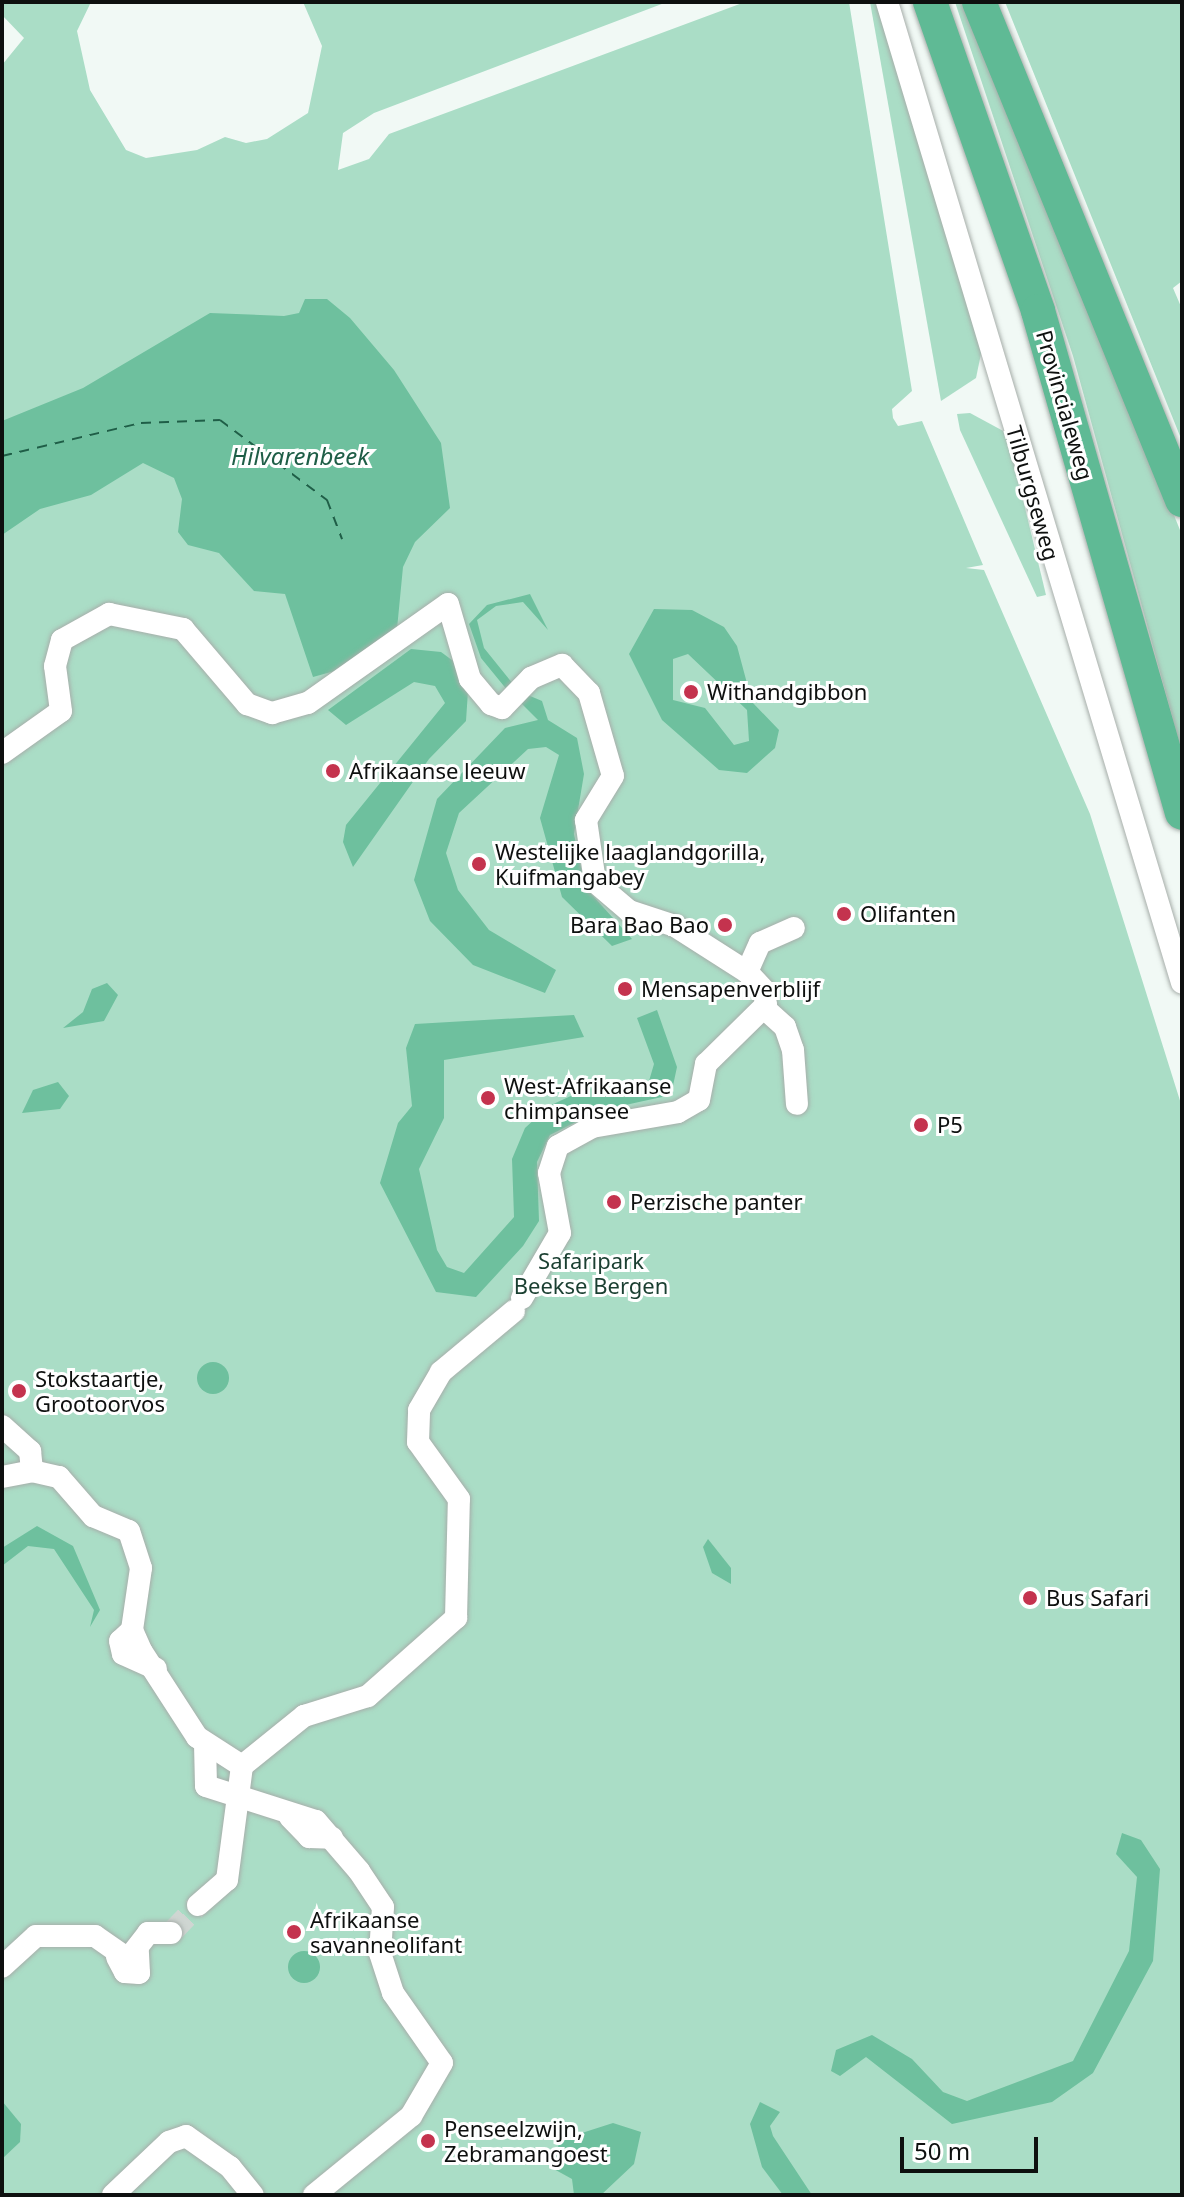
<!DOCTYPE html>
<style>
body{margin:0}
#map{position:relative;width:1184px;height:2197px;overflow:hidden;background:#f1f9f5;font-family:"Noto Sans",sans-serif}
div>[style]{position:absolute}
.green>*{inset:0;background:#aaddc6}
.water>*{inset:0;background:#6ec09e}
.round{border-radius:50%}
.ferry>*{height:2px;margin-top:-1px;transform-origin:0;background:repeating-linear-gradient(90deg,#1f5e47 0 10px,transparent 0 18px)}
.minor-tunnel>*{height:22px;margin-top:-11px;transform-origin:0;background:repeating-linear-gradient(90deg,#cfd6d2 0 22px,transparent 0 33px)}
.roads{filter:drop-shadow(0 0 2px #a7aeaa) drop-shadow(0 0 2px #a7aeaa)}
.minor>*{height:22px;margin:-11px;padding:0 11px;transform-origin:11px;border-radius:11px;background:#fff}
.highway>*{height:34px;margin:-17px;padding:0 17px;transform-origin:17px;border-radius:17px;background:#5fba95}
.dots>*{width:22px;height:22px;translate:-50% -50%;box-sizing:border-box;border:4px solid #fff;border-radius:50%}
span{translate:-50% -50%;white-space:nowrap;text-align:center;line-height:1.15;-webkit-text-stroke:6px #fff;paint-order:stroke}
.street-label{font-size:22px;color:#0e100f}
.poi-label{font-size:22px;color:#0e100f}
.left{translate:0 -50%;text-align:left}
.right{translate:-100% -50%;text-align:right}
.park-label{font-size:22px;color:#1a3f31}
.water-label{font-size:24px;color:#1f5e47;font-style:italic}
.frame{position:absolute;inset:0;border:4px solid #0e100f;pointer-events:none}
.scale{position:absolute;left:900px;top:2137px;width:138px;height:36px;box-sizing:border-box;border:4px solid #0e100f;border-top:0;padding-left:10px;font-size:24px;line-height:28px;white-space:nowrap;color:#0e100f;-webkit-text-stroke:6px #fff;paint-order:stroke}
</style>
<div id="map">
<div class="green">
<div style="clip-path:polygon(2px 2px,91px 2px,77px 31px,90px 90px,126px 150px,146px 158px,197px 150px,225px 137px,246px 143px,267px 139px,308px 113px,322px 46px,303px 2px,667px 2px,374px 113px,343px 133px,338px 170px,369px 159px,389px 134px,745px 2px,849px 2px,912px 391px,892px 409px,893px 418px,898px 426px,922px 421px,983px 565px,966px 568px,984px 570px,1090px 814px,1182px 1107px,1182px 2195px,2px 2195px,2px 65px,24px 38px,2px 15px)"></div>
<div style="clip-path:polygon(870px 2px,877px 2px,982px 349px,976px 378px,941px 401px)"></div>
<div style="clip-path:polygon(955px 2px,967px 2px,1182px 535px,1182px 752px,1073px 356px)"></div>
<div style="clip-path:polygon(1005px 2px,1182px 2px,1182px 281px,1173px 288px,1182px 309px,1182px 441px)"></div>
<div style="clip-path:polygon(970px 413px,1007px 433px,1046px 595px,1037px 597px,960px 430px,957px 414px)"></div>
</div>
<div class="water">
<div style="clip-path:polygon(305px 299px,327px 299px,350px 318px,394px 370px,441px 443px,450px 508px,415px 542px,403px 567px,397px 629px,342px 669px,313px 677px,285px 594px,254px 591px,219px 553px,188px 545px,178px 532px,182px 499px,174px 478px,143px 463px,91px 495px,40px 509px,2px 535px,2px 421px,83px 388px,210px 313px,284px 316px,299px 313px)"></div>
<div style="clip-path:polygon(530px 594px,548px 630px,523px 602px,496px 606px,477px 620px,484px 648px,517px 689px,512px 696px,481px 658px,469px 624px,487px 605px)"></div>
<div style="clip-path:polygon(evenodd,654px 609px,692px 610px,724px 627px,737px 646px,752px 702px,779px 730px,775px 748px,747px 773px,719px 770px,662px 720px,629px 654px,654px 609px,688px 654px,747px 710px,749px 741px,734px 745px,705px 708px,673px 700px,673px 659px,688px 654px)"></div>
<div style="clip-path:polygon(411px 649px,441px 652px,456px 663px,468px 691px,466px 721px,429px 759px,353px 867px,343px 842px,346px 825px,445px 703px,435px 686px,414px 682px,346px 725px,328px 710px)"></div>
<div style="clip-path:polygon(523px 693px,542px 701px,548px 720px,577px 738px,584px 774px,574px 834px,585px 887px,632px 939px,612px 946px,562px 897px,540px 818px,559px 755px,546px 747px,528px 749px,459px 813px,446px 853px,458px 890px,489px 930px,556px 970px,545px 993px,473px 965px,430px 921px,414px 880px,437px 799px,505px 728px,538px 720px,518px 700px)"></div>
<div style="clip-path:polygon(107px 983px,118px 995px,104px 1021px,63px 1028px,83px 1012px,92px 989px)"></div>
<div style="clip-path:polygon(657px 1010px,677px 1067px,671px 1095px,598px 1111px,550px 1135px,537px 1162px,539px 1221px,523px 1246px,476px 1297px,436px 1292px,380px 1183px,398px 1123px,412px 1106px,406px 1048px,415px 1024px,574px 1015px,584px 1037px,444px 1060px,444px 1118px,419px 1169px,437px 1250px,447px 1267px,464px 1273px,514px 1217px,512px 1159px,525px 1128px,549px 1106px,586px 1089px,649px 1081px,654px 1064px,637px 1018px)"></div>
<div style="clip-path:polygon(58px 1082px,69px 1096px,60px 1109px,22px 1113px,33px 1090px)"></div>
<div class="round" style="left:197px;top:1362px;width:32px;height:32px"></div>
<div style="clip-path:polygon(37px 1526px,73px 1546px,100px 1610px,90px 1627px,94px 1610px,54px 1549px,28px 1546px,2px 1566px,2px 1548px)"></div>
<div style="clip-path:polygon(708px 1539px,731px 1568px,731px 1584px,712px 1573px,703px 1547px)"></div>
<div style="clip-path:polygon(1122px 1833px,1141px 1840px,1160px 1869px,1153px 1961px,1093px 2073px,1052px 2102px,952px 2124px,866px 2057px,840px 2076px,831px 2071px,836px 2050px,872px 2035px,912px 2059px,943px 2092px,967px 2101px,1073px 2061px,1129px 1951px,1137px 1877px,1116px 1854px)"></div>
<div class="round" style="left:288px;top:1951px;width:32px;height:32px"></div>
<div style="clip-path:polygon(2px 2101px,21px 2124px,20px 2142px,2px 2159px)"></div>
<div style="clip-path:polygon(760px 2102px,780px 2112px,770px 2126px,773px 2136px,812px 2195px,783px 2195px,762px 2167px,750px 2124px)"></div>
<div style="clip-path:polygon(613px 2123px,641px 2132px,634px 2164px,601px 2195px,574px 2195px,572px 2179px,552px 2168px,560px 2140px)"></div>
</div>
<div class="ferry">
<div style="left:2px;top:456px;width:143px;rotate:-13.4deg"></div>
<div style="left:141px;top:423px;width:79px;rotate:-2.2deg"></div>
<div style="left:220px;top:420px;width:134px;rotate:36.8deg"></div>
<div style="left:327px;top:500px;width:42px;rotate:69deg"></div>
</div>
<div class="minor-tunnel">
<div style="left:171px;top:1933px;width:39px;rotate:-46deg"></div>
</div>
<div class="roads">
<div class="minor">
<div style="left:887px;top:2px;width:1024px;rotate:73.26deg"></div>
<div style="left:448px;top:604px;width:78px;rotate:73.7deg"></div>
<div style="left:470px;top:679px;width:33px;rotate:50deg"></div>
<div style="left:491px;top:704px;width:12px;rotate:20deg"></div>
<div style="left:502px;top:708px;width:42px;rotate:-46deg"></div>
<div style="left:531px;top:678px;width:34px;rotate:-23deg"></div>
<div style="left:562px;top:665px;width:39px;rotate:46deg"></div>
<div style="left:589px;top:693px;width:86px;rotate:73.9deg"></div>
<div style="left:613px;top:776px;width:52px;rotate:121.5deg"></div>
<div style="left:586px;top:820px;width:63px;rotate:81.7deg"></div>
<div style="left:595px;top:882px;width:45px;rotate:40.5deg"></div>
<div style="left:629px;top:911px;width:48px;rotate:18.1deg"></div>
<div style="left:675px;top:926px;width:85px;rotate:32.6deg"></div>
<div style="left:2px;top:753px;width:72px;rotate:-35.4deg"></div>
<div style="left:61px;top:711px;width:45px;rotate:-97.6deg"></div>
<div style="left:55px;top:666px;width:27px;rotate:-75deg"></div>
<div style="left:62px;top:640px;width:54px;rotate:-29deg"></div>
<div style="left:109px;top:614px;width:76px;rotate:11.5deg"></div>
<div style="left:183px;top:629px;width:99px;rotate:49.5deg"></div>
<div style="left:247px;top:704px;width:27px;rotate:20deg"></div>
<div style="left:272px;top:713px;width:37px;rotate:-16deg"></div>
<div style="left:308px;top:703px;width:171px;rotate:-35.3deg"></div>
<div style="left:764px;top:1008px;width:28px;rotate:42deg"></div>
<div style="left:785px;top:1027px;width:24px;rotate:71deg"></div>
<div style="left:793px;top:1050px;width:54px;rotate:85.8deg"></div>
<div style="left:522px;top:1298px;width:75px;rotate:-59.7deg"></div>
<div style="left:560px;top:1233px;width:61px;rotate:-100.4deg"></div>
<div style="left:549px;top:1173px;width:28px;rotate:-72deg"></div>
<div style="left:558px;top:1146px;width:39px;rotate:-29deg"></div>
<div style="left:592px;top:1127px;width:87px;rotate:-9.9deg"></div>
<div style="left:678px;top:1112px;width:24px;rotate:-30deg"></div>
<div style="left:699px;top:1100px;width:37px;rotate:-79deg"></div>
<div style="left:706px;top:1064px;width:84px;rotate:-44.5deg"></div>
<div style="left:766px;top:1005px;width:15px;rotate:-98deg"></div>
<div style="left:764px;top:990px;width:25px;rotate:-133deg"></div>
<div style="left:747px;top:972px;width:32px;rotate:-66deg"></div>
<div style="left:760px;top:943px;width:37px;rotate:-24deg"></div>
<div style="left:2px;top:1426px;width:38px;rotate:42deg"></div>
<div style="left:30px;top:1451px;width:20px;rotate:84deg"></div>
<div style="left:2px;top:1477px;width:31px;rotate:-11deg"></div>
<div style="left:32px;top:1471px;width:28px;rotate:13deg"></div>
<div style="left:59px;top:1477px;width:52px;rotate:48.9deg"></div>
<div style="left:93px;top:1516px;width:39px;rotate:23deg"></div>
<div style="left:129px;top:1531px;width:39px;rotate:72deg"></div>
<div style="left:141px;top:1568px;width:63px;rotate:98.3deg"></div>
<div style="left:132px;top:1630px;width:24px;rotate:66deg"></div>
<div style="left:142px;top:1652px;width:101px;rotate:57.1deg"></div>
<div style="left:197px;top:1737px;width:54px;rotate:32.8deg"></div>
<div style="left:132px;top:1630px;width:16px;rotate:137deg"></div>
<div style="left:120px;top:1641px;width:13px;rotate:77deg"></div>
<div style="left:123px;top:1654px;width:36px;rotate:24deg"></div>
<div style="left:205px;top:1744px;width:42px;rotate:88.6deg"></div>
<div style="left:206px;top:1786px;width:115px;rotate:17.7deg"></div>
<div style="left:316px;top:1821px;width:66px;rotate:49.3deg"></div>
<div style="left:359px;top:1871px;width:43px;rotate:56.3deg"></div>
<div style="left:383px;top:1907px;width:46px;rotate:93.7deg"></div>
<div style="left:380px;top:1953px;width:42px;rotate:72deg"></div>
<div style="left:393px;top:1993px;width:85px;rotate:55deg"></div>
<div style="left:442px;top:2063px;width:61px;rotate:120.3deg"></div>
<div style="left:411px;top:2116px;width:125px;rotate:140.8deg"></div>
<div style="left:290px;top:1817px;width:28px;rotate:46deg"></div>
<div style="left:309px;top:1837px;width:23px;rotate:2deg"></div>
<div style="left:198px;top:1905px;width:38px;rotate:-41deg"></div>
<div style="left:227px;top:1880px;width:115px;rotate:-82.5deg"></div>
<div style="left:242px;top:1766px;width:80px;rotate:-38.9deg"></div>
<div style="left:304px;top:1716px;width:67px;rotate:-17.4deg"></div>
<div style="left:368px;top:1696px;width:118px;rotate:-41.6deg"></div>
<div style="left:456px;top:1618px;width:119px;rotate:-88.6deg"></div>
<div style="left:459px;top:1499px;width:70px;rotate:-125.7deg"></div>
<div style="left:418px;top:1442px;width:32px;rotate:-88deg"></div>
<div style="left:419px;top:1410px;width:44px;rotate:-59.9deg"></div>
<div style="left:441px;top:1372px;width:95px;rotate:-39.9deg"></div>
<div style="left:117px;top:1957px;width:17px;rotate:62deg"></div>
<div style="left:125px;top:1972px;width:14px;rotate:4deg"></div>
<div style="left:139px;top:1973px;width:22px;rotate:-93deg"></div>
<div style="left:2px;top:1967px;width:46px;rotate:-42.4deg"></div>
<div style="left:36px;top:1936px;width:59px"></div>
<div style="left:95px;top:1936px;width:40px;rotate:34.9deg"></div>
<div style="left:128px;top:1959px;width:33px;rotate:-52deg"></div>
<div style="left:148px;top:1933px;width:23px"></div>
<div style="left:113px;top:2195px;width:77px;rotate:-43.4deg"></div>
<div style="left:169px;top:2142px;width:18px;rotate:-19deg"></div>
<div style="left:186px;top:2136px;width:54px;rotate:35.2deg"></div>
<div style="left:230px;top:2167px;width:36px;rotate:51deg"></div>
</div>
<div class="highway">
<div style="left:930px;top:2px;width:327px;rotate:70.7deg"></div>
<div style="left:1038px;top:311px;width:522px;rotate:73.99deg"></div>
<div style="left:979px;top:2px;width:538px;rotate:67.82deg"></div>
</div>
</div>
<div class="dots">
<div style="left:691px;top:692px;background:#c4334e"></div>
<div style="left:333px;top:771px;background:#c4334e"></div>
<div style="left:479px;top:864px;background:#c4334e"></div>
<div style="left:844px;top:914px;background:#c4334e"></div>
<div style="left:725px;top:925px;background:#c4334e"></div>
<div style="left:625px;top:989px;background:#c4334e"></div>
<div style="left:488px;top:1098px;background:#c4334e"></div>
<div style="left:921px;top:1125px;background:#c4334e"></div>
<div style="left:614px;top:1202px;background:#c4334e"></div>
<div style="left:19px;top:1391px;background:#c4334e"></div>
<div style="left:1030px;top:1598px;background:#c4334e"></div>
<div style="left:294px;top:1932px;background:#c4334e"></div>
<div style="left:428px;top:2141px;background:#c4334e"></div>
</div>
<div class="street-label">
<span style="left:1065px;top:405px;rotate:74deg">Provincialeweg</span>
<span style="left:1033px;top:493px;rotate:74deg">Tilburgseweg</span>
</div>
<div class="poi-label">
<span class="left" style="left:707px;top:692px">Withandgibbon</span>
<span class="left" style="left:349px;top:771px">Afrikaanse leeuw</span>
<span class="left" style="left:495px;top:864px">Westelijke laaglandgorilla,<br>Kuifmangabey</span>
<span class="left" style="left:860px;top:914px">Olifanten</span>
<span class="right" style="left:709px;top:925px">Bara Bao Bao</span>
<span class="left" style="left:641px;top:989px">Mensapenverblijf</span>
<span class="left" style="left:504px;top:1098px">West-Afrikaanse<br>chimpansee</span>
<span class="left" style="left:937px;top:1125px">P5</span>
<span class="left" style="left:630px;top:1202px">Perzische panter</span>
<span class="left" style="left:35px;top:1391px">Stokstaartje,<br>Grootoorvos</span>
<span class="left" style="left:1046px;top:1598px">Bus Safari</span>
<span class="left" style="left:310px;top:1932px">Afrikaanse<br>savanneolifant</span>
<span class="left" style="left:444px;top:2141px">Penseelzwijn,<br>Zebramangoest</span>
</div>
<div class="park-label">
<span style="left:591px;top:1273px">Safaripark<br>Beekse Bergen</span>
</div>
<div class="water-label">
<span style="left:300px;top:456px">Hilvarenbeek</span>
</div>
<div class="frame"></div>
<div class="scale">50 m</div>
</div>
